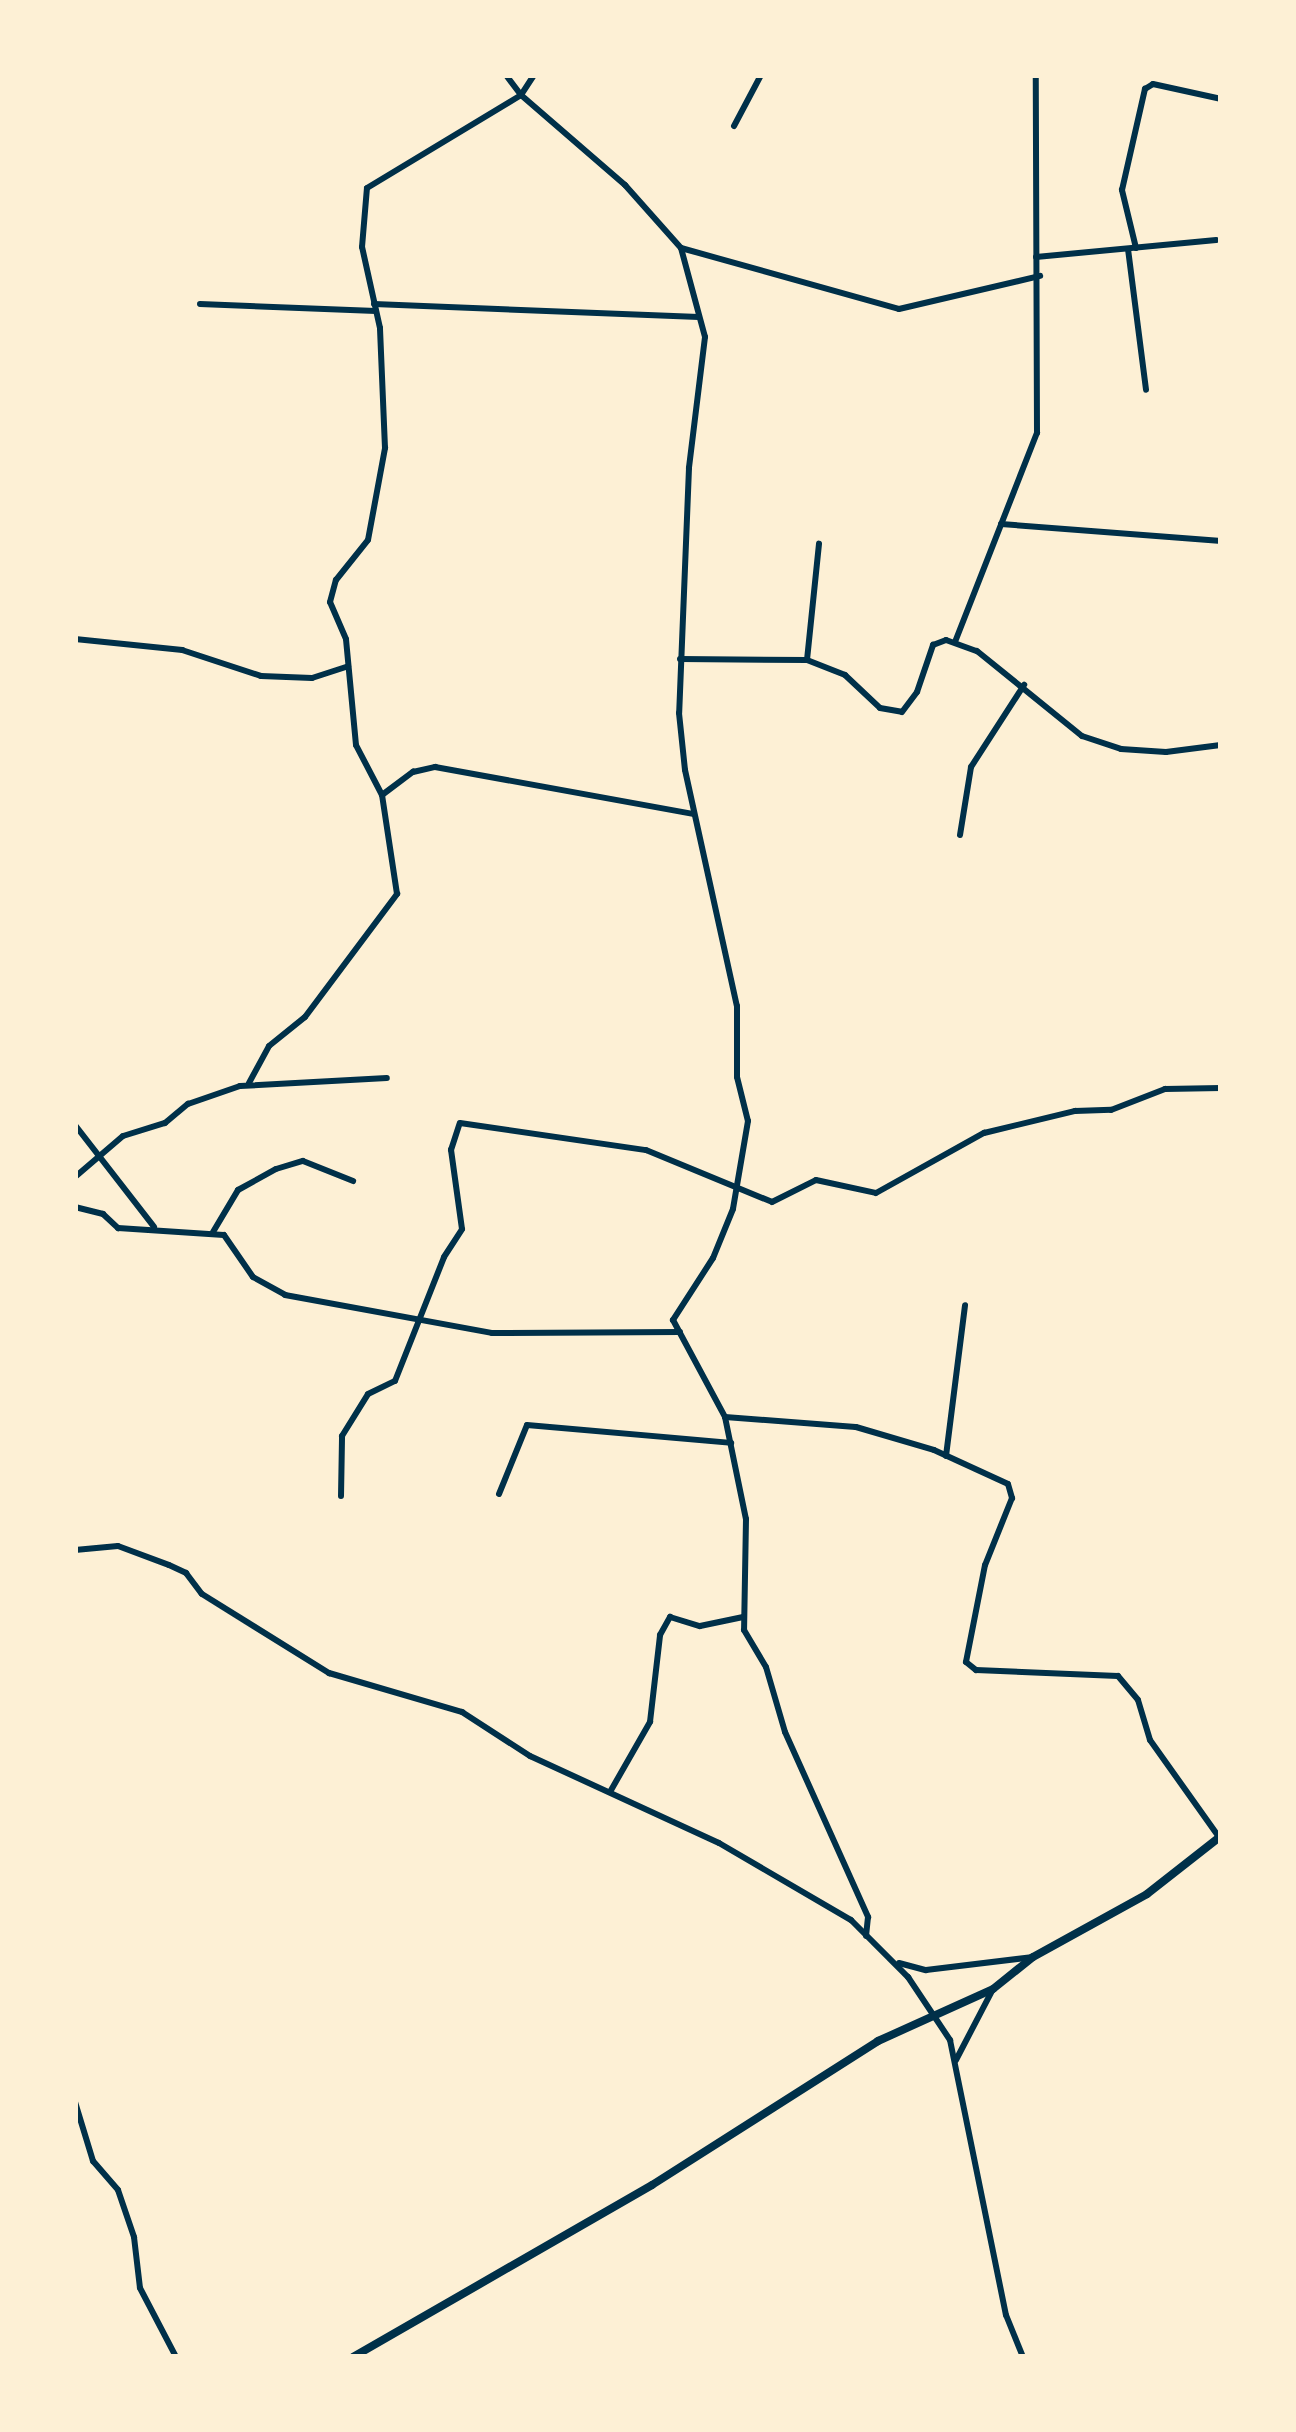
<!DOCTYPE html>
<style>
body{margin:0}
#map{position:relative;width:1296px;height:2432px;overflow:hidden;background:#fdf0d5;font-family:"Public Sans",sans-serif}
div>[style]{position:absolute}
.minor>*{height:6px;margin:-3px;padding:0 3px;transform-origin:3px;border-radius:3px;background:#003049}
.tertiary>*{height:8px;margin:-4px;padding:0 4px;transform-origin:4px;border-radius:4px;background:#003049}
span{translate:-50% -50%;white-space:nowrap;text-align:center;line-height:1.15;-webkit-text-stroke:10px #fdf0d5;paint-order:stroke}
.frame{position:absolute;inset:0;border:78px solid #fdf0d5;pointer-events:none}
</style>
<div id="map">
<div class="minor">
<div style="left:534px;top:75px;width:24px;rotate:123deg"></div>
<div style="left:521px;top:95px;width:138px;rotate:40.9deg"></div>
<div style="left:625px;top:185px;width:84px;rotate:48.4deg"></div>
<div style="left:681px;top:248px;width:92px;rotate:74.9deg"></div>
<div style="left:705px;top:337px;width:132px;rotate:97deg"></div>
<div style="left:689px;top:468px;width:245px;rotate:92.3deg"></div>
<div style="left:679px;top:713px;width:57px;rotate:84deg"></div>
<div style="left:685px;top:770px;width:242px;rotate:77.6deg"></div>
<div style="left:737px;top:1006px;width:71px;rotate:90deg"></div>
<div style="left:737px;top:1077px;width:45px;rotate:76deg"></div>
<div style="left:748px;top:1121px;width:89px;rotate:99.7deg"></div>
<div style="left:733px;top:1209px;width:53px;rotate:112.2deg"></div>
<div style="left:713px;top:1258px;width:74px;rotate:122.8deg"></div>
<div style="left:673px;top:1320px;width:110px;rotate:61.8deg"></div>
<div style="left:725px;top:1417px;width:104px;rotate:78.4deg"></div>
<div style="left:746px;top:1519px;width:111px;rotate:91deg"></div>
<div style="left:744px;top:1630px;width:43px;rotate:59.3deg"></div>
<div style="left:766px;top:1667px;width:68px;rotate:73.7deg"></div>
<div style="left:785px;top:1732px;width:203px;rotate:65.8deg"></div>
<div style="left:868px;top:1917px;width:19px;rotate:96deg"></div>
<div style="left:734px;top:126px;width:58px;rotate:-62.1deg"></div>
<div style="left:681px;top:248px;width:226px;rotate:15.6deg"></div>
<div style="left:899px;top:309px;width:145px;rotate:-13.2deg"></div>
<div style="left:1136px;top:248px;width:60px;rotate:-103.6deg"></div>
<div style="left:1122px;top:190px;width:104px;rotate:-77.2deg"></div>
<div style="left:1145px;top:89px;width:9px;rotate:-32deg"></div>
<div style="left:1153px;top:84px;width:70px;rotate:12.4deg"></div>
<div style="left:1128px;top:249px;width:142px;rotate:82.7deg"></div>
<div style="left:1036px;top:257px;width:181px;rotate:-5.4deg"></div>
<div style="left:200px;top:304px;width:176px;rotate:2.3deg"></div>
<div style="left:374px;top:304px;width:325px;rotate:2.3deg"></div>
<div style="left:1001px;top:524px;width:221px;rotate:4.4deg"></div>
<div style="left:75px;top:639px;width:108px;rotate:5.9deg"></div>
<div style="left:182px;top:650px;width:83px;rotate:18.2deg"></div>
<div style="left:261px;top:676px;width:51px;rotate:2.2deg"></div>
<div style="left:312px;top:678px;width:38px;rotate:-18deg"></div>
<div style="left:955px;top:642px;width:225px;rotate:-68.6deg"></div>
<div style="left:1037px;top:433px;width:358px;rotate:-90.2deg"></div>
<div style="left:680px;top:659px;width:127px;rotate:0.5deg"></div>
<div style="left:807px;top:660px;width:41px;rotate:21.5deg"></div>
<div style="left:845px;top:675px;width:48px;rotate:43.3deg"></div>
<div style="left:880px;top:708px;width:22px;rotate:10deg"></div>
<div style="left:902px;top:712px;width:25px;rotate:-53deg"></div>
<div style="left:917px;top:692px;width:50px;rotate:-71.2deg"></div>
<div style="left:933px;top:645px;width:14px;rotate:-21deg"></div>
<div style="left:946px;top:640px;width:33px;rotate:20deg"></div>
<div style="left:977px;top:651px;width:135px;rotate:39deg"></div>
<div style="left:1082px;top:736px;width:41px;rotate:18.4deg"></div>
<div style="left:1121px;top:749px;width:45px;rotate:3.8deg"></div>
<div style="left:1166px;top:752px;width:55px;rotate:-7.3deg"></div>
<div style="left:807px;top:660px;width:117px;rotate:-84.1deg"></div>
<div style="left:382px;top:795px;width:39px;rotate:-37deg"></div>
<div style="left:413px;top:772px;width:23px;rotate:-13deg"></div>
<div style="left:435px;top:767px;width:262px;rotate:10.3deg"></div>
<div style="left:960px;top:835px;width:69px;rotate:-80.8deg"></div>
<div style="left:971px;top:767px;width:98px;rotate:-57.1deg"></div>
<div style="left:249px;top:1083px;width:42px;rotate:-61.6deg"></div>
<div style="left:269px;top:1046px;width:46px;rotate:-38.9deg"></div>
<div style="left:305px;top:1017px;width:154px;rotate:-53.2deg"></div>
<div style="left:397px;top:894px;width:100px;rotate:-98.6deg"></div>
<div style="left:382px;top:795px;width:56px;rotate:-117.5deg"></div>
<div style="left:356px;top:745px;width:106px;rotate:-95.4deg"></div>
<div style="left:346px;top:639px;width:40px;rotate:-113.4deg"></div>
<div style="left:330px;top:602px;width:23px;rotate:-75deg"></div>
<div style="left:336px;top:580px;width:51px;rotate:-51.3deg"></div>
<div style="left:368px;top:540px;width:94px;rotate:-79.5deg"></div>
<div style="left:385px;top:448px;width:120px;rotate:-92.4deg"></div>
<div style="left:380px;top:328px;width:83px;rotate:-102.5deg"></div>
<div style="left:362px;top:247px;width:59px;rotate:-85.2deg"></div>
<div style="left:367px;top:188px;width:180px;rotate:-31.1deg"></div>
<div style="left:521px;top:95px;width:25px;rotate:-127deg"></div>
<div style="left:75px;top:1125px;width:129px;rotate:52.2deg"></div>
<div style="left:75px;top:1177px;width:63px;rotate:-40.5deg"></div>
<div style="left:123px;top:1136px;width:44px;rotate:-17.2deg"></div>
<div style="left:165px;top:1123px;width:30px;rotate:-40deg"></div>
<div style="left:188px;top:1104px;width:55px;rotate:-19.1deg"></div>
<div style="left:240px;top:1086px;width:147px;rotate:-3.1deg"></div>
<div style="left:75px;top:1207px;width:29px;rotate:14deg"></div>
<div style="left:103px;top:1214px;width:21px;rotate:43deg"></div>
<div style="left:118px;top:1228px;width:106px;rotate:3.8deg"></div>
<div style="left:224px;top:1235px;width:51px;rotate:55.4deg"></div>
<div style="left:253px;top:1277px;width:37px;rotate:29deg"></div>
<div style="left:285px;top:1295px;width:210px;rotate:10.4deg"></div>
<div style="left:492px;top:1333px;width:188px;rotate:-0.3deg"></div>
<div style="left:213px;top:1232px;width:49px;rotate:-59.2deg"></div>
<div style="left:238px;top:1190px;width:43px;rotate:-28.9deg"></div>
<div style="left:276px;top:1169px;width:28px;rotate:-17deg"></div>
<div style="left:303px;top:1161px;width:54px;rotate:21.8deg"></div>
<div style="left:725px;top:1417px;width:131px;rotate:4.4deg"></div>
<div style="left:856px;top:1427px;width:81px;rotate:16.4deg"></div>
<div style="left:934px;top:1450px;width:81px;rotate:24.7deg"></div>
<div style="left:1008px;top:1484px;width:15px;rotate:74deg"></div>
<div style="left:1012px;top:1498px;width:72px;rotate:111.9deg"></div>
<div style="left:985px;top:1565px;width:99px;rotate:101.1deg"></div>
<div style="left:966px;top:1662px;width:13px;rotate:39deg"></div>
<div style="left:976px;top:1670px;width:142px;rotate:2.4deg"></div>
<div style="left:1118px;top:1676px;width:31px;rotate:50deg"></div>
<div style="left:1138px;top:1700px;width:42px;rotate:73.3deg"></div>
<div style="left:1150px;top:1740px;width:119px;rotate:54.6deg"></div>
<div style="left:946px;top:1456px;width:152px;rotate:-82.8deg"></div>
<div style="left:499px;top:1494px;width:74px;rotate:-67.9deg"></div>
<div style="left:527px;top:1425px;width:205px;rotate:5deg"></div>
<div style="left:341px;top:1496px;width:60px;rotate:-89deg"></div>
<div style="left:342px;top:1436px;width:49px;rotate:-58.2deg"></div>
<div style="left:368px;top:1394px;width:30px;rotate:-26deg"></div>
<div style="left:395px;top:1381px;width:133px;rotate:-68.4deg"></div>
<div style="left:444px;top:1257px;width:33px;rotate:-57deg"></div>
<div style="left:462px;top:1229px;width:80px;rotate:-97.9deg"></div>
<div style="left:451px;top:1150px;width:28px;rotate:-72deg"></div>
<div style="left:460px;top:1123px;width:188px;rotate:8.3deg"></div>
<div style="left:646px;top:1150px;width:136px;rotate:22.4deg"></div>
<div style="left:772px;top:1202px;width:49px;rotate:-26.6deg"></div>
<div style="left:816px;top:1180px;width:61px;rotate:12.2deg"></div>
<div style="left:876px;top:1193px;width:124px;rotate:-29.1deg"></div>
<div style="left:984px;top:1133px;width:94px;rotate:-13.6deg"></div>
<div style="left:1075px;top:1111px;width:36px;rotate:-2deg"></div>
<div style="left:1111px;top:1110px;width:58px;rotate:-21.3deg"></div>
<div style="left:1165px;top:1089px;width:56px;rotate:-1deg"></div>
<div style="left:75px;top:1550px;width:43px;rotate:-5.3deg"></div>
<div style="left:118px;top:1546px;width:54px;rotate:20.4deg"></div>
<div style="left:169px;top:1565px;width:19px;rotate:25deg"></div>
<div style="left:186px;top:1573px;width:26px;rotate:53deg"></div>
<div style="left:202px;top:1594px;width:150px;rotate:31.9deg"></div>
<div style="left:329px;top:1673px;width:139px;rotate:16.3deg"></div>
<div style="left:462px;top:1712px;width:81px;rotate:32.9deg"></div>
<div style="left:530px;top:1756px;width:208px;rotate:24.7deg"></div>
<div style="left:719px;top:1843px;width:153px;rotate:30.3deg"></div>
<div style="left:851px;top:1920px;width:81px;rotate:45deg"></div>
<div style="left:908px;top:1977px;width:76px;rotate:56.3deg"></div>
<div style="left:950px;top:2040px;width:281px;rotate:78.5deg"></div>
<div style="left:1006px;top:2315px;width:45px;rotate:68deg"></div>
<div style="left:610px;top:1792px;width:81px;rotate:-60.3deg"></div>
<div style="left:650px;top:1722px;width:88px;rotate:-83.4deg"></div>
<div style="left:660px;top:1635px;width:21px;rotate:-61deg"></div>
<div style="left:670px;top:1617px;width:31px;rotate:17deg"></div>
<div style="left:700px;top:1626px;width:44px;rotate:-11.8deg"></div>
<div style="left:899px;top:1963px;width:28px;rotate:15deg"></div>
<div style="left:926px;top:1970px;width:108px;rotate:-6.9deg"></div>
<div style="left:956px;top:2060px;width:80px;rotate:-62.5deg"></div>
<div style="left:75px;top:2102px;width:62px;rotate:73deg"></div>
<div style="left:93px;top:2161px;width:38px;rotate:49deg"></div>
<div style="left:118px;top:2190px;width:50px;rotate:71.2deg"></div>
<div style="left:134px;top:2237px;width:51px;rotate:83.3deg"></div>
<div style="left:140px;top:2288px;width:78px;rotate:62.4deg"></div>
</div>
<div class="tertiary">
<div style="left:353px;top:2357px;width:345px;rotate:-29.9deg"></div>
<div style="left:652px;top:2185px;width:268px;rotate:-32.5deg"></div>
<div style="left:878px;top:2041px;width:126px;rotate:-24.3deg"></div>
<div style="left:993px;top:1989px;width:51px;rotate:-38.7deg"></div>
<div style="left:1033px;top:1957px;width:130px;rotate:-28.9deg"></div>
<div style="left:1147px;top:1894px;width:94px;rotate:-38.1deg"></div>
</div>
<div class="frame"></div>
</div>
